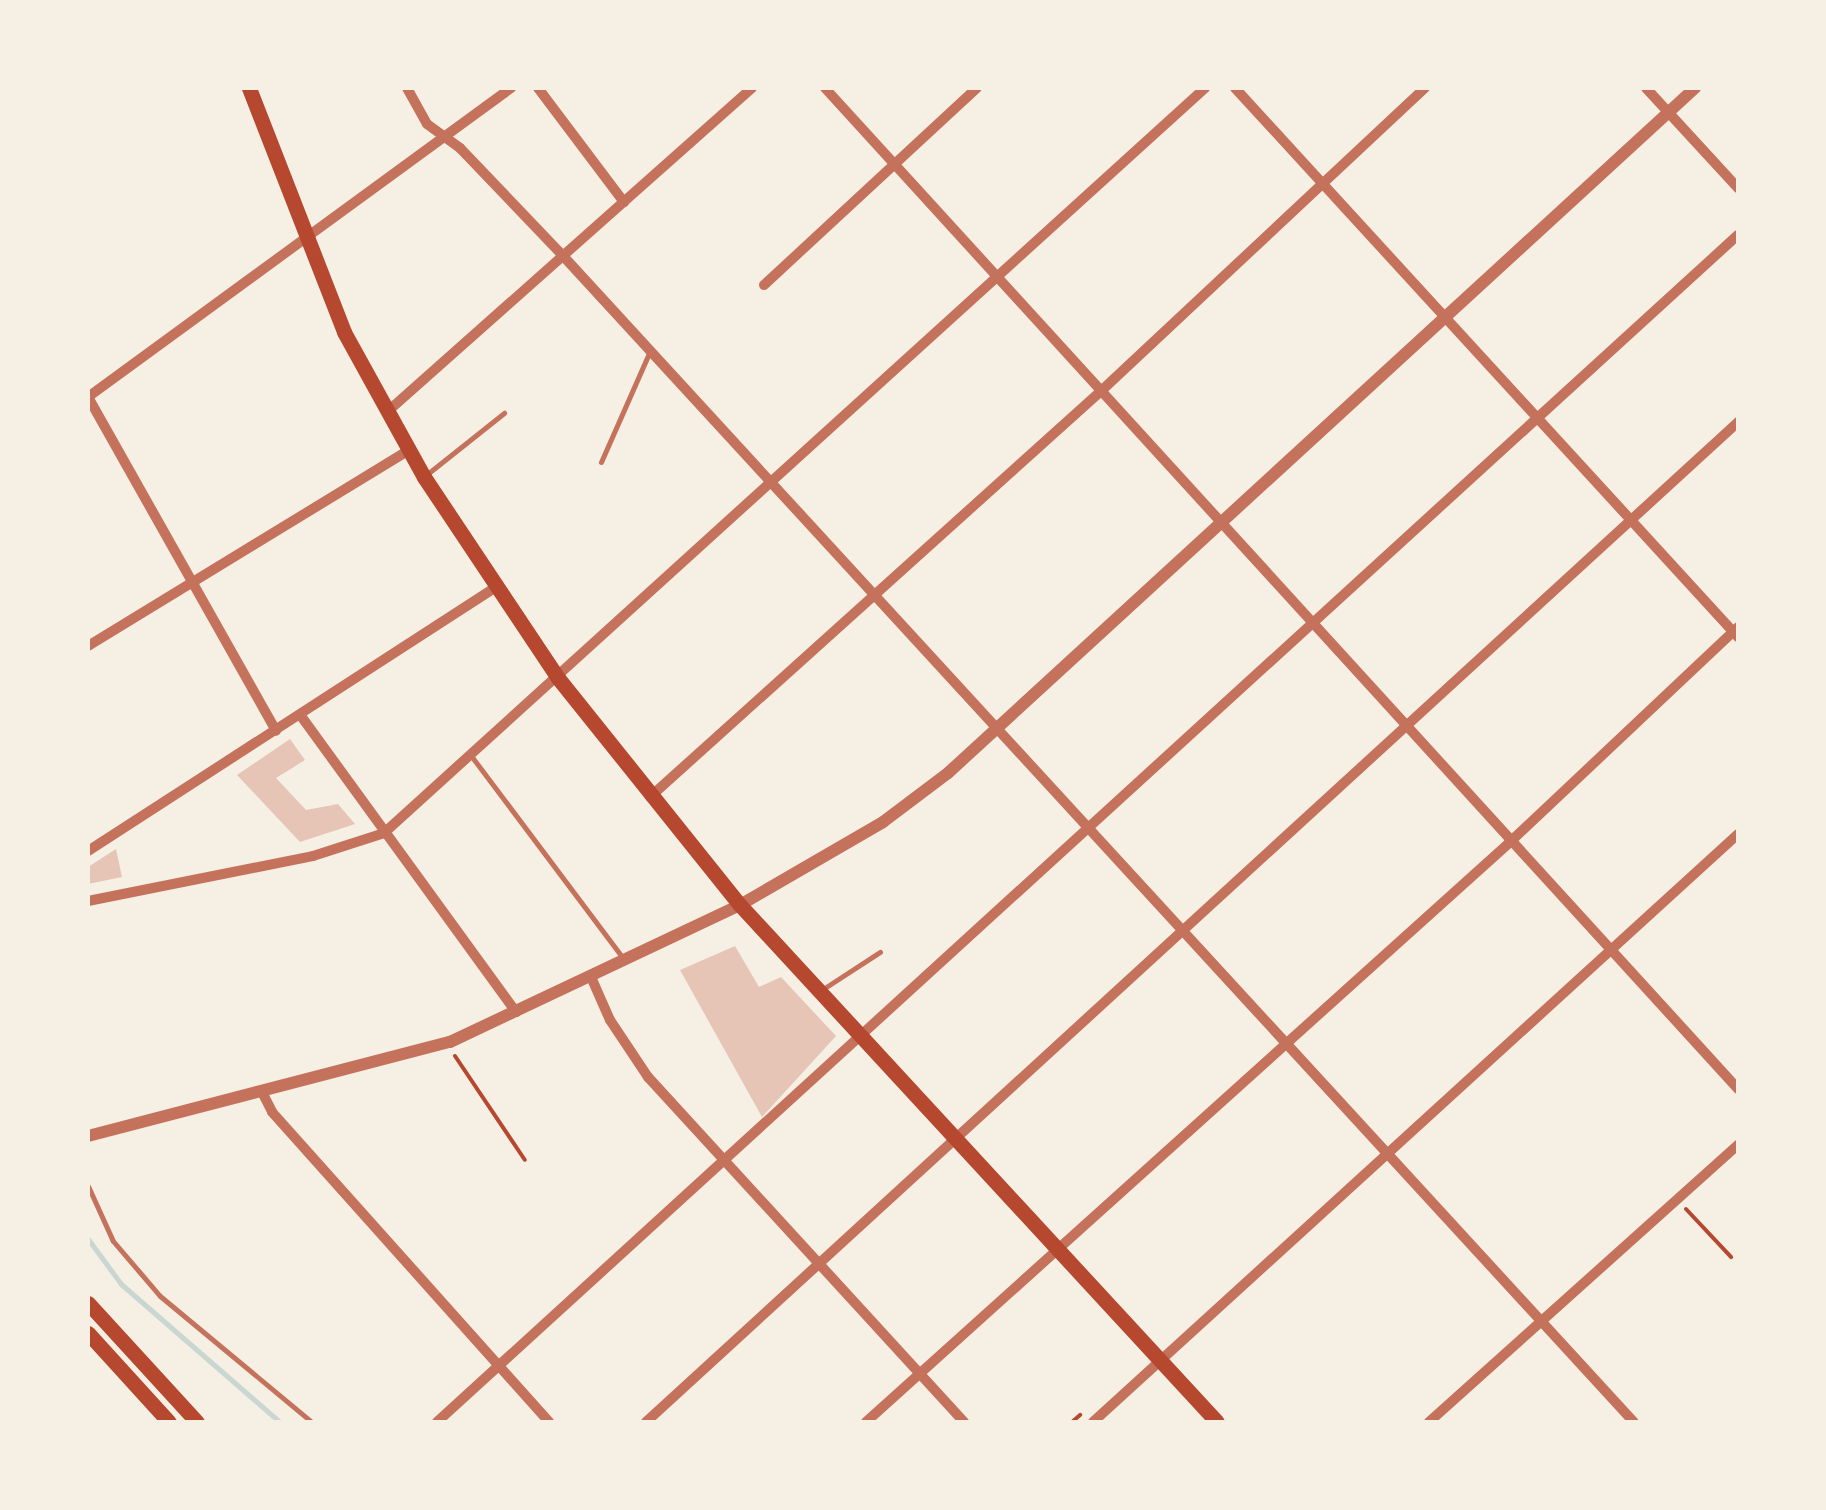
<!DOCTYPE html>
<style>
body{margin:0}
#map{position:relative;width:1826px;height:1510px;overflow:hidden;background:#f6efe4;font-family:Spectral,serif}
div>[style]{position:absolute}
.stream>*{height:5px;margin:-2.5px;padding:0 2.5px;transform-origin:2.5px;border-radius:2.5px;background:#c9d6d2}
.building>*{inset:0;background:#e6c5b7}
.path>*{height:4px;margin:-2px;padding:0 2px;transform-origin:2px;border-radius:2px;background:#b5482f}
.service>*{height:5px;margin:-2.5px;padding:0 2.5px;transform-origin:2.5px;border-radius:2.5px;background:#c5725c}
.minor>*{height:10px;margin:-5px;padding:0 5px;transform-origin:5px;border-radius:5px;background:#c5725c}
.tertiary>*{height:12px;margin:-6px;padding:0 6px;transform-origin:6px;border-radius:6px;background:#c5725c}
.primary>*{height:15px;margin:-7.5px;padding:0 7.5px;transform-origin:7.5px;border-radius:7.5px;background:#b5482f}
span{translate:-50% -50%;white-space:nowrap;text-align:center;line-height:1.15;-webkit-text-stroke:10px #f6efe4;paint-order:stroke}
.frame{position:absolute;inset:0;border:90px solid #f6efe4;pointer-events:none}
</style>
<div id="map">
<div class="stream">
<div style="left:88px;top:1239px;width:56px;rotate:53.7deg"></div>
<div style="left:121px;top:1284px;width:211px;rotate:41deg"></div>
</div>
<div class="building">
<div style="clip-path:polygon(290px 739px,305px 760px,276px 778px,306px 810px,338px 804px,355px 824px,300px 842px,237px 775px)"></div>
<div style="clip-path:polygon(116px 849px,122px 877px,88px 884px,88px 867px)"></div>
<div style="clip-path:polygon(735px 946px,759px 987px,781px 977px,836px 1036px,762px 1117px,680px 970px)"></div>
</div>
<div class="path">
<div style="left:455px;top:1056px;width:125px;rotate:56.1deg"></div>
<div style="left:1686px;top:1209px;width:66px;rotate:46.8deg"></div>
<div style="left:1072px;top:1422px;width:11px;rotate:-41deg"></div>
</div>
<div class="service">
<div style="left:601px;top:462px;width:119px;rotate:-66.2deg"></div>
<div style="left:426px;top:475px;width:100px;rotate:-38.5deg"></div>
<div style="left:472px;top:757px;width:251px;rotate:53.1deg"></div>
<div style="left:823px;top:989px;width:68px;rotate:-33deg"></div>
<div style="left:88px;top:1186px;width:60px;rotate:65.6deg"></div>
<div style="left:113px;top:1241px;width:72px;rotate:49.5deg"></div>
<div style="left:160px;top:1296px;width:197px;rotate:39.7deg"></div>
</div>
<div class="minor">
<div style="left:407px;top:88px;width:41px;rotate:60.9deg"></div>
<div style="left:427px;top:124px;width:41px;rotate:36deg"></div>
<div style="left:460px;top:148px;width:152px;rotate:46.3deg"></div>
<div style="left:565px;top:258px;width:1580px;rotate:47.44deg"></div>
<div style="left:538px;top:88px;width:143px;rotate:53deg"></div>
<div style="left:825px;top:88px;width:1355px;rotate:47.63deg"></div>
<div style="left:1235px;top:88px;width:745px;rotate:47.5deg"></div>
<div style="left:1646px;top:88px;width:136px;rotate:47.4deg"></div>
<div style="left:764px;top:285px;width:290px;rotate:-42.8deg"></div>
<div style="left:88px;top:397px;width:524px;rotate:-36.15deg"></div>
<div style="left:88px;top:397px;width:383px;rotate:60.6deg"></div>
<div style="left:387px;top:412px;width:488px;rotate:-41.6deg"></div>
<div style="left:88px;top:646px;width:375px;rotate:-31.4deg"></div>
<div style="left:301px;top:716px;width:366px;rotate:54deg"></div>
<div style="left:650px;top:797px;width:605px;rotate:-41.99deg"></div>
<div style="left:1100px;top:392px;width:445px;rotate:-43.1deg"></div>
<div style="left:88px;top:851px;width:485px;rotate:-32.9deg"></div>
<div style="left:88px;top:901px;width:229px;rotate:-11.3deg"></div>
<div style="left:313px;top:856px;width:75px;rotate:-17.9deg"></div>
<div style="left:384px;top:833px;width:1109px;rotate:-42.22deg"></div>
<div style="left:591px;top:977px;width:47px;rotate:66.2deg"></div>
<div style="left:610px;top:1020px;width:69px;rotate:56.3deg"></div>
<div style="left:648px;top:1077px;width:468px;rotate:47.5deg"></div>
<div style="left:262px;top:1092px;width:22px;rotate:63deg"></div>
<div style="left:272px;top:1112px;width:416px;rotate:48.2deg"></div>
<div style="left:437px;top:1422px;width:1761px;rotate:-42.38deg"></div>
<div style="left:646px;top:1422px;width:1481px;rotate:-42.48deg"></div>
<div style="left:866px;top:1422px;width:865px;rotate:-42deg"></div>
<div style="left:1509px;top:843px;width:315px;rotate:-43.3deg"></div>
<div style="left:1093px;top:1422px;width:873px;rotate:-42.35deg"></div>
<div style="left:1429px;top:1422px;width:415px;rotate:-41.9deg"></div>
</div>
<div class="tertiary">
<div style="left:88px;top:1136px;width:374px;rotate:-14.6deg"></div>
<div style="left:450px;top:1042px;width:321px;rotate:-25.3deg"></div>
<div style="left:740px;top:905px;width:165px;rotate:-30.1deg"></div>
<div style="left:883px;top:822px;width:81px;rotate:-37deg"></div>
<div style="left:948px;top:773px;width:1014px;rotate:-42.52deg"></div>
</div>
<div class="primary">
<div style="left:249px;top:88px;width:262px;rotate:68.7deg"></div>
<div style="left:344px;top:332px;width:166px;rotate:61.1deg"></div>
<div style="left:424px;top:477px;width:242px;rotate:56.3deg"></div>
<div style="left:558px;top:678px;width:291px;rotate:51.3deg"></div>
<div style="left:740px;top:905px;width:703px;rotate:47.3deg"></div>
<div style="left:88px;top:1303px;width:161px;rotate:47.5deg"></div>
<div style="left:88px;top:1333px;width:120px;rotate:47.7deg"></div>
</div>
<div class="frame"></div>
</div>
